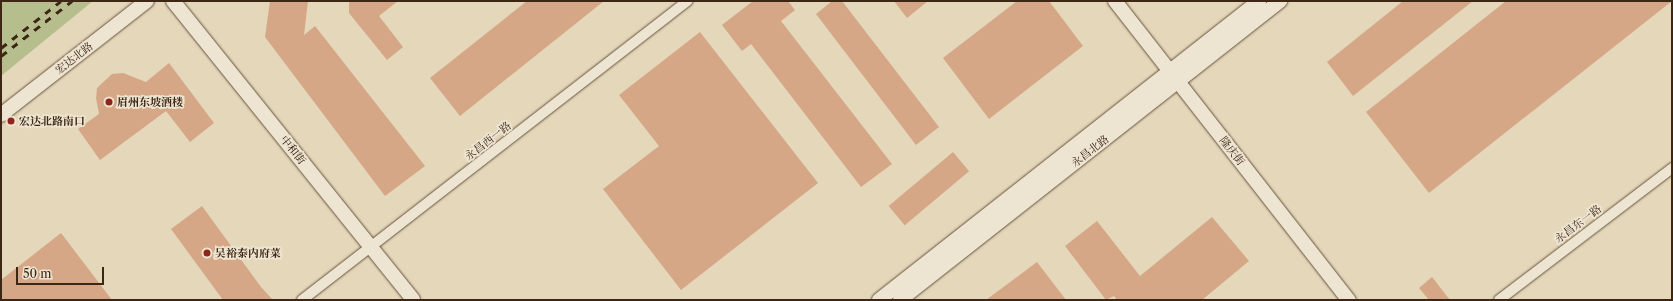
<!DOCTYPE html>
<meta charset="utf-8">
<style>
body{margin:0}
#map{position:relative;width:1673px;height:301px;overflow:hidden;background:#e4d7ba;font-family:"Libre Caslon Text","Noto Serif SC",serif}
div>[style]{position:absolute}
.green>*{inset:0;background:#b6be8e}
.building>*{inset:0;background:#d5a786;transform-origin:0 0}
.roads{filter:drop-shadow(0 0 1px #67523d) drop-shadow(0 0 1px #67523d)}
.street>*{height:10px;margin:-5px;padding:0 5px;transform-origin:5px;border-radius:5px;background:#ede5d2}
.secondary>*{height:14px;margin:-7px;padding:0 7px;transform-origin:7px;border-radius:7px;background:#ede5d2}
.rail>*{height:3px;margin-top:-1.5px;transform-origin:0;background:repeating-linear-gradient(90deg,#3d2613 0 7px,transparent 0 14px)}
.dots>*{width:11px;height:11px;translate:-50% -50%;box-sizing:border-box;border:2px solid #ede5d2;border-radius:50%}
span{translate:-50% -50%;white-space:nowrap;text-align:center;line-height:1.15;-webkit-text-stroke:3.5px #ede5d2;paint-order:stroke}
.street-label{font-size:11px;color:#3d2613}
.poi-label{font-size:11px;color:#3d2613;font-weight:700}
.left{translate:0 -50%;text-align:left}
.frame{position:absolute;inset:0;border:2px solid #3d2613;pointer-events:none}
.scale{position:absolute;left:16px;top:267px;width:88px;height:18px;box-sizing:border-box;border:2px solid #3d2613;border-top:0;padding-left:5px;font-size:12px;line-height:14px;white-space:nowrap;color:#3d2613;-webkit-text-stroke:3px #ede5d2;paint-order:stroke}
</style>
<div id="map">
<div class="green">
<div style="clip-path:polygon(1px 1px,93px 1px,1px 76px)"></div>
</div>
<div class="building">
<div style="clip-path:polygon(270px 1px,308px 1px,304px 35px,315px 26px,425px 166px,385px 196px,265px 37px)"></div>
<div style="clip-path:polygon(349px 1px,398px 1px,379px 16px,403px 47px,387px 60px,349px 13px)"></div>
<div style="clip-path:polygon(527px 1px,604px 1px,460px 116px,430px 78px)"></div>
<div style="clip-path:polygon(753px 1px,788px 1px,795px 10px,781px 21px,892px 164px,861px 187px,751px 44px,742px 51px,722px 25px)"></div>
<div style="clip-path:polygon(832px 1px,842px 1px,939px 127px,916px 145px,816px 14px)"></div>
<div style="clip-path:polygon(894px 1px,928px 1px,907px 18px)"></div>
<div style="clip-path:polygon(1017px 1px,1049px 1px,1083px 46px,989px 119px,943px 58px)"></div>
<div style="clip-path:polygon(1403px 1px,1473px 1px,1353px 96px,1327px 62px)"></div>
<div style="clip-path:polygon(1506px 1px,1672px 1px,1429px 193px,1366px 112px)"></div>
<div style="clip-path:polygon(700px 32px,818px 183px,681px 290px,603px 189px,659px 146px,619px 95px)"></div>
<div style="clip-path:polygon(169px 63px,214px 123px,190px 142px,166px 111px,100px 160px,78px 129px,99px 114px,96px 98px,97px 88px,112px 74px,123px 73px,146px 82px)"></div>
<div style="left:953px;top:152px;width:25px;height:84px;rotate:50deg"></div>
<div style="clip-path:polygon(202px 206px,261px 287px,273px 300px,223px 300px,171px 229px)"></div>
<div style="clip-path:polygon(1212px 217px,1249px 261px,1202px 300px,1117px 300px,1114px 296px,1106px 300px,1065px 246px,1097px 221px,1140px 276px)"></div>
<div style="clip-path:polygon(61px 233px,112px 300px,1px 300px,1px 280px)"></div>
<div style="clip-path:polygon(1037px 262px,1066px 300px,986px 300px)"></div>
<div style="clip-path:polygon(1432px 277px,1450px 300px,1429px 300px,1419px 288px)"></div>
</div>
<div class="roads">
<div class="street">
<div style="left:302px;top:300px;width:488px;rotate:-37.8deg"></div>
<div style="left:1499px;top:300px;width:218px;rotate:-37.3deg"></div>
</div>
<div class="secondary">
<div style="left:173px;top:1px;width:383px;rotate:51.2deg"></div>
<div style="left:1115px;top:1px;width:380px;rotate:52deg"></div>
<div style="left:1px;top:115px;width:185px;rotate:-38deg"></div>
<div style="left:879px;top:300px;width:484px;rotate:-38.2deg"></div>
<div style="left:900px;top:300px;width:484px;rotate:-38.2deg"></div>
</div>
</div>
<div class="rail">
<div style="left:1px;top:48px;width:76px;rotate:-38.1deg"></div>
<div style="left:1px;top:56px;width:90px;rotate:-37.8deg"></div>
</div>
<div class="dots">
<div style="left:109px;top:102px;background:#8f2418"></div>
<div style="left:11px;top:121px;background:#8f2418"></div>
<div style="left:207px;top:253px;background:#8f2418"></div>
</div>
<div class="street-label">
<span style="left:74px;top:58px;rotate:-38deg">宏达北路</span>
<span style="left:488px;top:141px;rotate:-38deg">永昌西一路</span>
<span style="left:293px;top:150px;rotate:51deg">中和街</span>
<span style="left:1090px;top:151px;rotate:-38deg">永昌北路</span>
<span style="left:1232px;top:151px;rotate:52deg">隆庆街</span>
<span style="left:1578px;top:224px;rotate:-37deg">永昌东一路</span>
</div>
<div class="poi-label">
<span class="left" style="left:117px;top:102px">眉州东坡酒楼</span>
<span class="left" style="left:19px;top:121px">宏达北路南口</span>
<span class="left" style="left:215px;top:253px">吴裕泰内府菜</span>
</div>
<div class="frame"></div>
<div class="scale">50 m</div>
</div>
